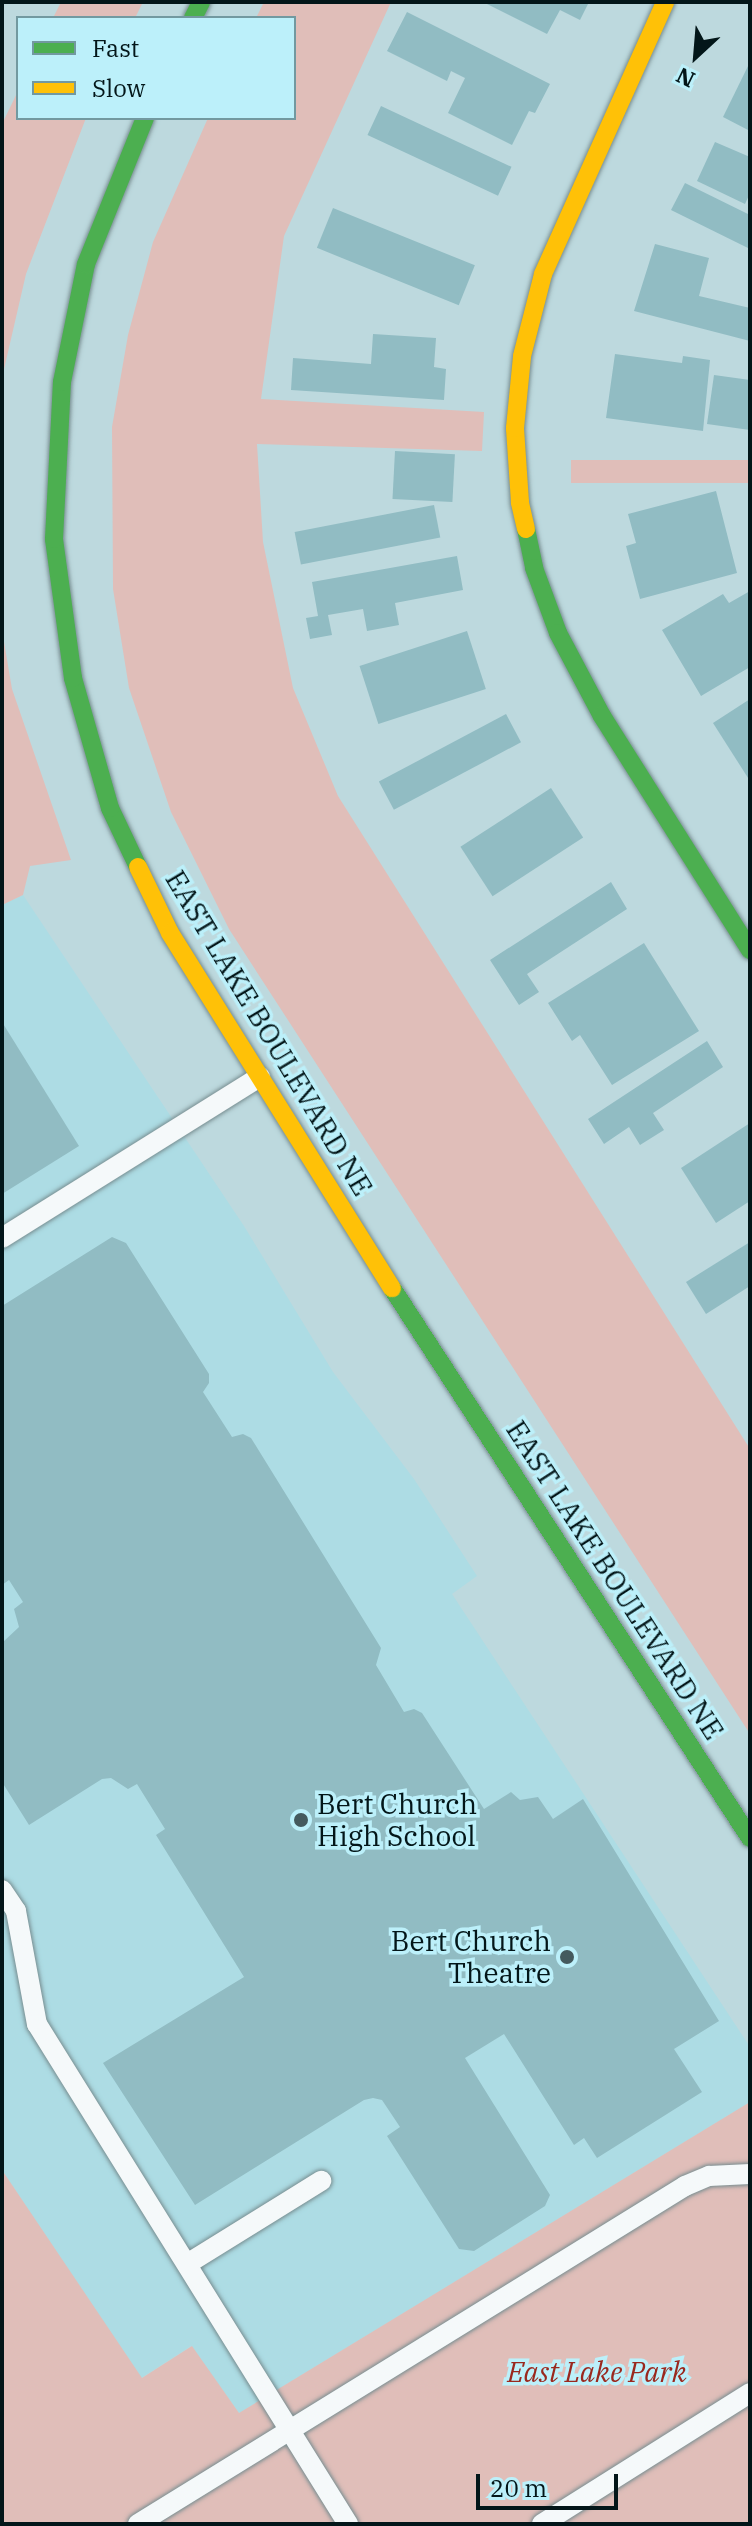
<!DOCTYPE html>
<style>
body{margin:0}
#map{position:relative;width:752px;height:2526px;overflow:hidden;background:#bdd9de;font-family:"IBM Plex Serif",serif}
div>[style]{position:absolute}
.built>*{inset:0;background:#addce4}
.green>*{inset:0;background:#e0beb9;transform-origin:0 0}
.building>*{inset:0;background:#91bcc3;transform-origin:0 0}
.roads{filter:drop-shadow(0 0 2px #778d90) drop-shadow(0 0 2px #778d90)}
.lane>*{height:20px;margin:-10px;padding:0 10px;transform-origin:10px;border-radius:10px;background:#f5f9fa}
.fast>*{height:18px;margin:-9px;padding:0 9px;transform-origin:9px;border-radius:9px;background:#4caf50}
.slow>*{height:18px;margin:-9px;padding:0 9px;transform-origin:9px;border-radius:9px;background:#ffc107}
.dots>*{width:22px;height:22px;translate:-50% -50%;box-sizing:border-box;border:4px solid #bcf0fa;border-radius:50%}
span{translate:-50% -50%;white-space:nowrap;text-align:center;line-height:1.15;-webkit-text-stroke:7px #bcf0fa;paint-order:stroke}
.street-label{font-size:28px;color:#031619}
.poi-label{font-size:28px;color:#031619}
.left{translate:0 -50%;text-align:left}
.right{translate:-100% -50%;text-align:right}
.park-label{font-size:28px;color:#9a281e;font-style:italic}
.frame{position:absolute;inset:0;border:4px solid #031619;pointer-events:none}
.legend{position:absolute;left:16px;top:16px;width:280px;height:104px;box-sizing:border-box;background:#bcf0fa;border:2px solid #7299a0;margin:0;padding:10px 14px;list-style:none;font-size:24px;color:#031619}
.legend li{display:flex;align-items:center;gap:16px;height:40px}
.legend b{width:40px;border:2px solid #7299a0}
.north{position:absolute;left:656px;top:16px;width:80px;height:80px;-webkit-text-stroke:6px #bcf0fa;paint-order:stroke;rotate:206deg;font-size:22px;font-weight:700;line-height:32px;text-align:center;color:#031619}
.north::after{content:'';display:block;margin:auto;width:28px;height:36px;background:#031619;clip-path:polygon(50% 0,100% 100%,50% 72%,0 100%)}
.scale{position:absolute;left:476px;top:2474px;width:142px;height:36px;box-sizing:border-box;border:4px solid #031619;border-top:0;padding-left:10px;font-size:24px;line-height:28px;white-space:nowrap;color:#031619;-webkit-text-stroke:6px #bcf0fa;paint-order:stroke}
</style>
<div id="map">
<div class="built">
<div style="clip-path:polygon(23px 895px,244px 1226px,333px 1372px,414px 1479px,477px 1576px,452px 1594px,750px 2047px,750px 2102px,239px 2413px,191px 2346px,141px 2378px,2px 2170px,2px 905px)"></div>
</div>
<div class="green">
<div style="clip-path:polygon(61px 2px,143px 2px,135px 18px,53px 18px)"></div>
<div style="clip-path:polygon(264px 2px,391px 2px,284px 236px,261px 399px,484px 412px,482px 451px,257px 444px,263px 542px,293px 688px,338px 796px,750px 1449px,750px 1734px,229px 929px,171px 812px,129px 688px,113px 589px,112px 427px,128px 335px,153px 242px,208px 118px,294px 118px,294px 18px,256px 18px)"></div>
<div style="clip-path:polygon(18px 91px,18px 118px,86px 118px,26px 274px,2px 378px,2px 124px)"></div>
<div style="left:750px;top:460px;width:23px;height:179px;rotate:90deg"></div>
<div style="clip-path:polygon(2px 630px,12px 689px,71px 860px,30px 866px,23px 895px,2px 905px)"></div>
<div style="clip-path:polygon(750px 2102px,750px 2524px,2px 2524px,2px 2170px,142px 2378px,192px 2346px,239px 2413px)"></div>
</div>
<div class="building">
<div style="clip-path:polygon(483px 2px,589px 2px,580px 20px,560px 10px,547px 34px)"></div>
<div style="clip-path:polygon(407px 12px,550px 84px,535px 113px,529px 111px,512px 145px,448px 113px,465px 78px,451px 71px,447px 81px,387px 51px)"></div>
<div style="clip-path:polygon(750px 62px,750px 131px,723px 117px)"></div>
<div style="left:381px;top:106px;width:144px;height:32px;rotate:25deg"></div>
<div style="clip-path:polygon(715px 142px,750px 157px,750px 193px,745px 204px,697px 181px)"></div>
<div style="clip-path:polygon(685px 183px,750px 215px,750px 249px,671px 210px)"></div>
<div style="left:333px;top:208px;width:153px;height:43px;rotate:22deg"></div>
<div style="clip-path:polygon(655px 244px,709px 258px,699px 296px,750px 308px,750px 341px,634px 311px)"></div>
<div style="clip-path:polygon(373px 334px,436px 338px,434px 367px,446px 369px,444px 400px,291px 390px,293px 358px,371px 364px)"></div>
<div style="clip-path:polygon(615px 354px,682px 363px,683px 356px,710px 360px,703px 431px,606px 418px)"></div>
<div style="clip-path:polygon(714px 375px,750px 380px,750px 430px,707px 424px)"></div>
<div style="left:395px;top:451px;width:60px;height:48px;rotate:3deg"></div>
<div style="clip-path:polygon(716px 491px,737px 573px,640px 599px,626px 546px,636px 543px,628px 514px)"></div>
<div style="left:434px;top:505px;width:33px;height:142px;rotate:79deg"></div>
<div style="clip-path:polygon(457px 556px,463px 590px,395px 603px,399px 625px,367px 631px,363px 609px,328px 615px,332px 635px,310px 639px,306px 618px,318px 616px,312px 582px)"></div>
<div style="clip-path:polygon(750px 591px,750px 667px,701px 696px,662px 630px,723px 594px,729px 603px)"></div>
<div style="left:467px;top:631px;width:61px;height:113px;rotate:72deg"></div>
<div style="clip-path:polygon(750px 699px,750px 781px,713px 723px)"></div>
<div style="left:506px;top:714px;width:32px;height:144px;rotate:62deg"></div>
<div style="left:551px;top:788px;width:59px;height:108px;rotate:57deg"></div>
<div style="clip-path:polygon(611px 882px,627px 909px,527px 974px,539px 992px,519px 1005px,490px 960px)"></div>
<div style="clip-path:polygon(644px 943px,699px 1031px,612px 1085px,580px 1035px,572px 1041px,548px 1003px)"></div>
<div style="clip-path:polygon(2px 1022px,79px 1146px,2px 1194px)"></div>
<div style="clip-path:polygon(707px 1041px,723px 1067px,653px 1113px,664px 1130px,640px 1145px,629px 1127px,604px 1144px,588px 1119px)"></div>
<div style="clip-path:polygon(750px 1123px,750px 1201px,716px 1223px,681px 1168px)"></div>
<div style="clip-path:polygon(112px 1237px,126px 1243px,209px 1374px,209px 1383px,203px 1392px,232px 1437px,243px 1434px,251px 1438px,381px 1648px,376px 1665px,404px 1712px,414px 1709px,422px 1713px,484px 1809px,511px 1792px,520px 1800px,538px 1797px,553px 1819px,583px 1799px,719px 2021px,674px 2049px,702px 2092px,597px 2158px,584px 2138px,574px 2145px,504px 2034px,465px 2058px,550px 2195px,545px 2206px,474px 2251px,459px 2249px,387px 2136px,400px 2127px,382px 2100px,373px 2098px,364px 2100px,195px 2205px,103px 2063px,244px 1977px,156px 1835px,165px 1829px,137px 1784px,128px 1789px,111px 1778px,102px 1779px,29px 1825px,2px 1782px,2px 1643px,19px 1627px,14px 1609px,23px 1602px,9px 1580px,2px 1585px,2px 1306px)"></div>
<div style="clip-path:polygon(750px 1242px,750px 1286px,706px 1314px,686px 1282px)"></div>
</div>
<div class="roads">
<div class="lane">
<div style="left:2px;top:1238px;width:304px;rotate:-32deg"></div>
<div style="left:2px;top:1890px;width:25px;rotate:56deg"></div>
<div style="left:16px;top:1911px;width:115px;rotate:79.5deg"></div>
<div style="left:37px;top:2024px;width:589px;rotate:58.12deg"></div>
<div style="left:187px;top:2264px;width:158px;rotate:-31.8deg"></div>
<div style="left:138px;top:2524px;width:643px;rotate:-31.71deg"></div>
<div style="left:685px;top:2186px;width:26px;rotate:-23deg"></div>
<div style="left:709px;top:2176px;width:41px;rotate:-2.8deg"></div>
<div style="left:542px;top:2524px;width:246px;rotate:-32.2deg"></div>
</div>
<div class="fast">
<div style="left:193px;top:18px;width:18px;rotate:-63deg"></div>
<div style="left:526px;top:529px;width:40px;rotate:78deg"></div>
<div style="left:534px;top:568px;width:69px;rotate:69.7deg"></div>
<div style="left:558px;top:633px;width:94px;rotate:62.1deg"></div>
<div style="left:602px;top:716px;width:277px;rotate:57.7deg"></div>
<div style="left:138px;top:867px;width:65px;rotate:-115.4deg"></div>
<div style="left:110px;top:808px;width:135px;rotate:-105.9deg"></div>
<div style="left:73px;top:678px;width:140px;rotate:-97.8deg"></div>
<div style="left:54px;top:539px;width:157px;rotate:-87.1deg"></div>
<div style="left:62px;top:382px;width:120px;rotate:-78.5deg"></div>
<div style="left:86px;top:264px;width:157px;rotate:-68deg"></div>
<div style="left:392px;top:1288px;width:656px;rotate:56.94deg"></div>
</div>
<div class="slow">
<div style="left:526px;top:529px;width:28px;rotate:-103deg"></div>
<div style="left:520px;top:502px;width:74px;rotate:-93.9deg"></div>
<div style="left:515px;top:428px;width:72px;rotate:-84.4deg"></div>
<div style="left:522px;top:356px;width:85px;rotate:-75.6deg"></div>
<div style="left:543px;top:274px;width:298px;rotate:-65.8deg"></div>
<div style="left:138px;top:867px;width:73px;rotate:64.1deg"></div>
<div style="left:170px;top:933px;width:419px;rotate:58deg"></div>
</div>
</div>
<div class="dots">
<div style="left:301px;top:1820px;background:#445a5e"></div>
<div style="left:567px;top:1957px;background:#445a5e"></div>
</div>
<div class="street-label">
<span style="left:269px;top:1033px;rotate:59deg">EAST LAKE BOULEVARD NE</span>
<span style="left:615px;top:1580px;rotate:57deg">EAST LAKE BOULEVARD NE</span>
</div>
<div class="poi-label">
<span class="left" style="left:317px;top:1820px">Bert Church<br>High School</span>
<span class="right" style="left:551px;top:1957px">Bert Church<br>Theatre</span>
</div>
<div class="park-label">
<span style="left:597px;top:2372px">East Lake Park</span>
</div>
<div class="frame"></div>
<ul class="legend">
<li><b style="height:10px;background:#4caf50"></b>Fast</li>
<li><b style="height:10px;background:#ffc107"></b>Slow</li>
</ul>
<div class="north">N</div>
<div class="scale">20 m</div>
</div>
